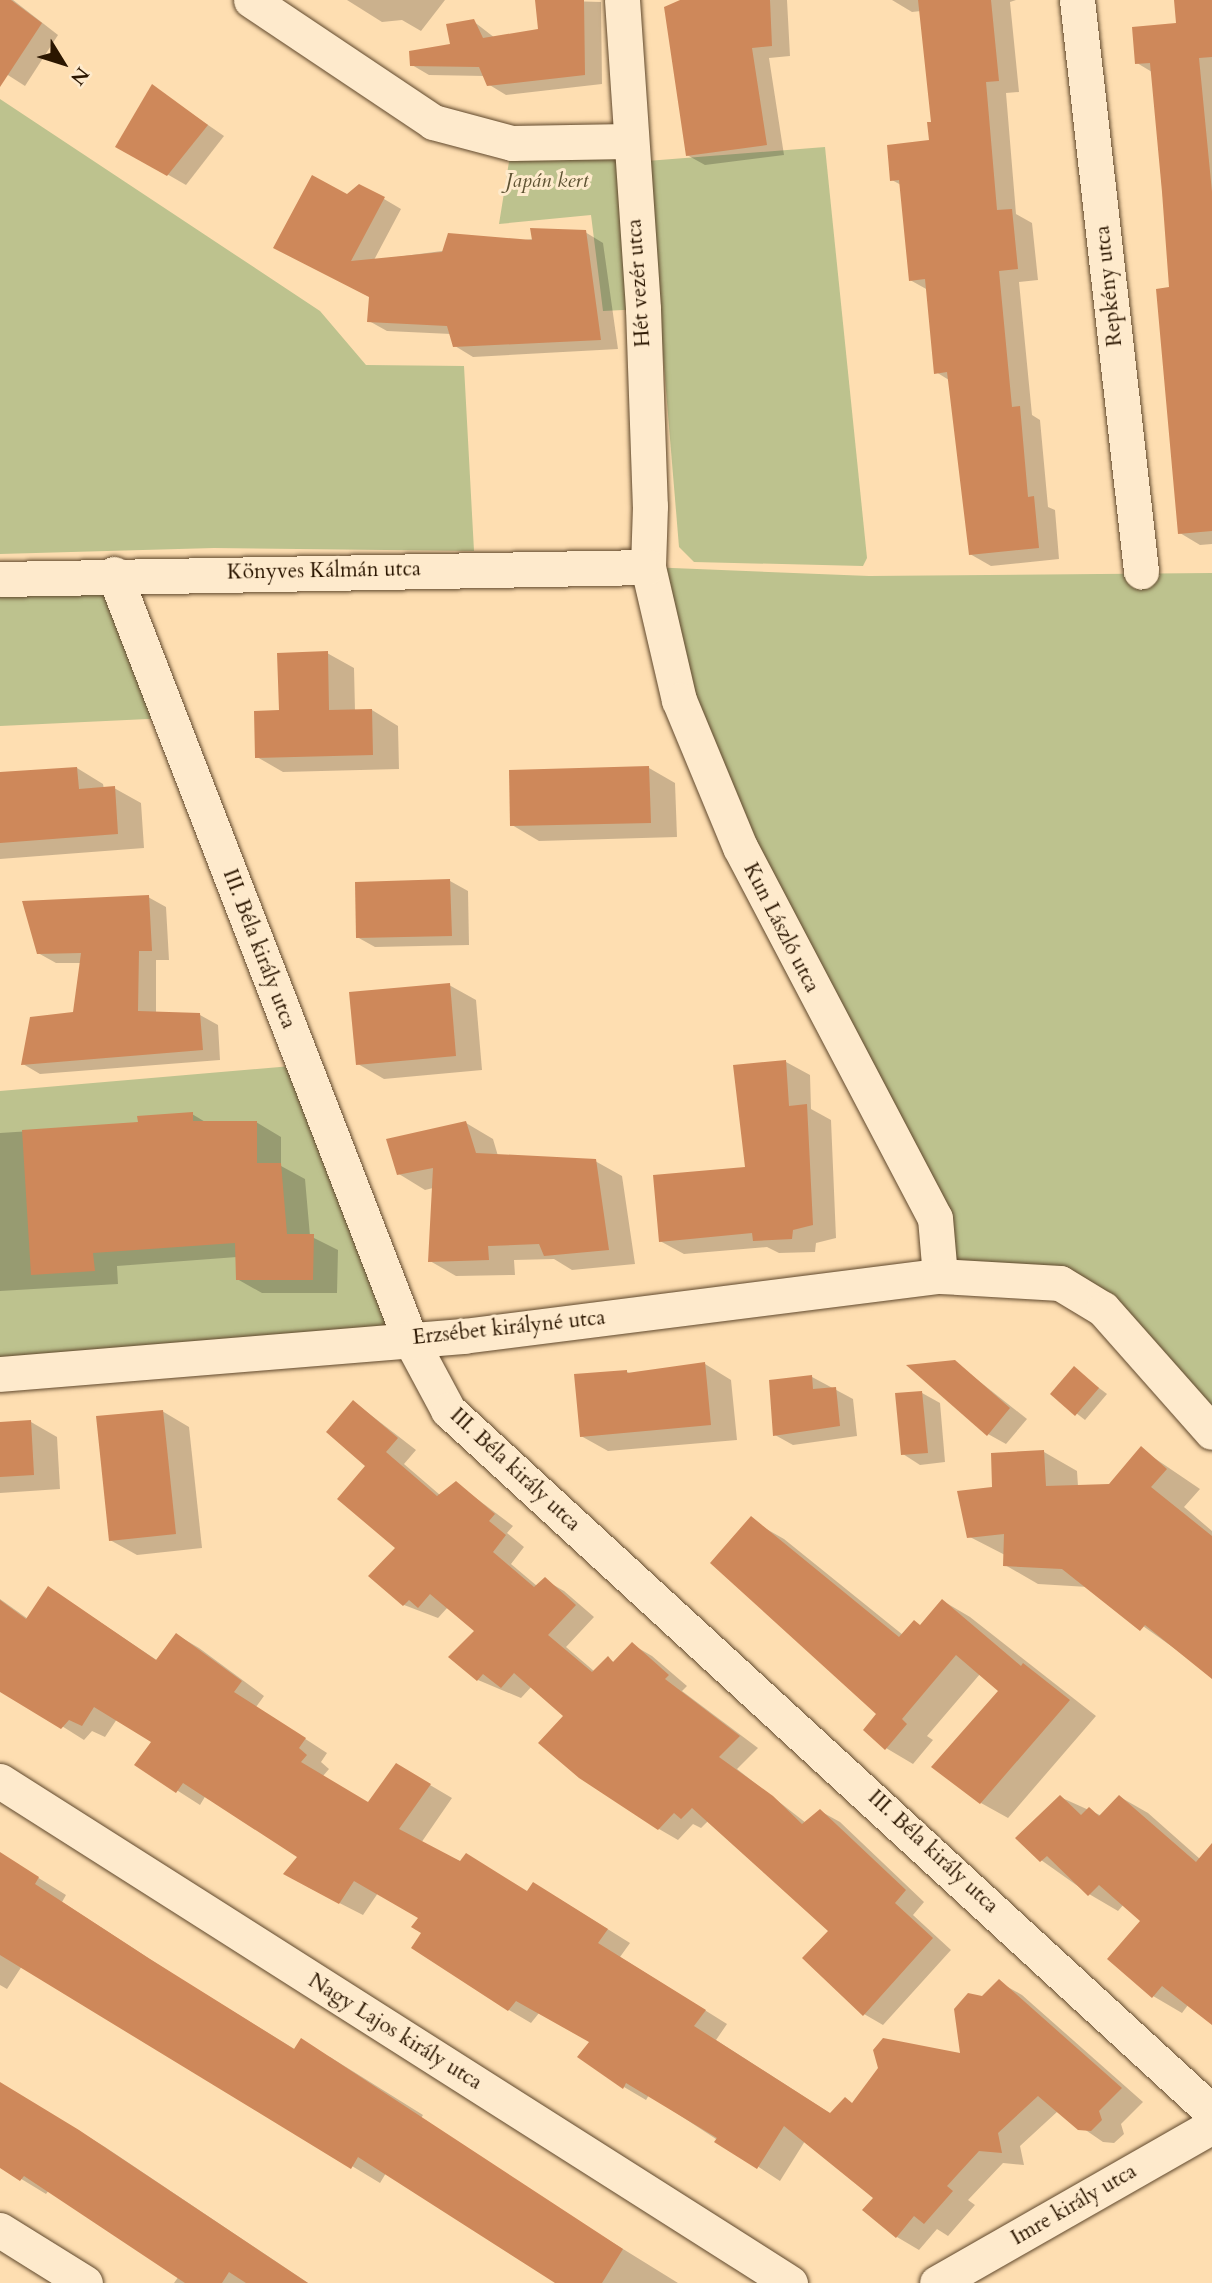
<!DOCTYPE html>
<meta charset="utf-8">
<style>
body{margin:0}
#map{position:relative;width:1212px;height:2283px;overflow:hidden;background:#fedeb1;font-family:Cardo,serif}
div>[style]{position:absolute}
.green>*{inset:0;background:#bdc28e}
.shadow>*{inset:0;background:#0003}
.building>*{inset:0;background:#ce885a}
.roads{filter:drop-shadow(0 0 2px #60482c) drop-shadow(0 0 2px #60482c)}
.minor>*{height:35px;margin:-17.5px;padding:0 17.5px;transform-origin:17.5px;border-radius:17.5px;background:#feeacc}
span{translate:-50% -50%;white-space:nowrap;text-align:center;line-height:1.15;-webkit-text-stroke:6px #feeacc;paint-order:stroke}
.park-label{font-size:21px;color:#5e5232;font-style:italic}
.street-label{font-size:21px;color:#2b1600}
.north{position:absolute;left:28px;top:28px;width:70px;height:70px;-webkit-text-stroke:5px #feeacc;paint-order:stroke;rotate:128deg;font-size:19px;font-weight:700;line-height:28px;text-align:center;color:#2b1600}
.north::after{content:'';display:block;margin:auto;width:24px;height:32px;background:#2b1600;clip-path:polygon(50% 0,100% 100%,50% 72%,0 100%)}
</style>
<div id="map">
<div class="green">
<i style="clip-path:polygon(0 99px,320px 311px,366px 365px,464px 366px,474px 551px,214px 548px,0 554px)"></i>
<i style="clip-path:polygon(629px 141px,643px 309px,603px 311px,591px 215px,499px 224px,512px 143px)"></i>
<i style="clip-path:polygon(825px 147px,867px 558px,863px 566px,694px 562px,679px 547px,647px 161px)"></i>
<i style="clip-path:polygon(648px 567px,869px 576px,1212px 573px,1212px 1432px,1103px 1310px,940px 1276px,934px 1218px,740px 847px)"></i>
<i style="clip-path:polygon(114px 574px,169px 718px,0 726px,0 579px)"></i>
<i style="clip-path:polygon(303px 1065px,409px 1340px,0 1374px,0 1091px)"></i>
</div>
<div class="shadow">
<i style="clip-path:polygon(0 0,13px 0,58px 35px,25px 86px,0 70px)"></i>
<i style="clip-path:polygon(347px 0,445px 0,421px 31px,402px 20px,382px 22px)"></i>
<i style="clip-path:polygon(537px 0,601px 2px,602px 84px,506px 95px,488px 84px,485px 76px,429px 75px,412px 65px,453px 45px,473px 21px,495px 38px,539px 30px)"></i>
<i style="clip-path:polygon(684px 0,787px 0,790px 56px,769px 58px,784px 155px,705px 165px,687px 155px)"></i>
<i style="clip-path:polygon(892px 0,1016px 0,1010px 2px,1019px 92px,1006px 93px,1016px 214px,1032px 223px,1038px 280px,1019px 282px,1032px 415px,1040px 420px,1048px 507px,1055px 510px,1059px 559px,991px 566px,970px 554px,949px 380px,936px 372px,928px 290px,910px 280px,901px 185px,892px 180px,930px 142px,933px 123px,921px 11px,912px 12px)"></i>
<i style="clip-path:polygon(1176px 0,1212px 0,1212px 544px,1200px 545px,1180px 533px,1171px 289px,1152px 72px,1137px 63px,1178px 24px)"></i>
<i style="clip-path:polygon(153px 87px,224px 136px,186px 185px,118px 146px)"></i>
<i style="clip-path:polygon(348px 196px,384px 199px,401px 209px,374px 260px,585px 232px,603px 243px,618px 349px,473px 357px,455px 346px,451px 334px,387px 331px,369px 321px,370px 297px,293px 257px)"></i>
<i style="clip-path:polygon(327px 653px,354px 668px,355px 711px,372px 710px,398px 726px,399px 769px,283px 772px,257px 757px,280px 712px)"></i>
<i style="clip-path:polygon(77px 768px,103px 784px,104px 789px,114px 788px,141px 803px,144px 848px,0 859px,0 774px)"></i>
<i style="clip-path:polygon(649px 768px,675px 783px,677px 837px,539px 841px,512px 825px)"></i>
<i style="clip-path:polygon(450px 881px,468px 891px,469px 945px,375px 947px,357px 937px)"></i>
<i style="clip-path:polygon(148px 897px,166px 907px,169px 960px,156px 960px,156px 1013px,200px 1015px,218px 1025px,220px 1060px,40px 1074px,23px 1064px,74px 1014px,81px 963px,56px 963px,38px 953px)"></i>
<i style="clip-path:polygon(449px 985px,476px 1000px,482px 1070px,384px 1079px,358px 1064px)"></i>
<i style="clip-path:polygon(786px 1062px,810px 1075px,811px 1109px,831px 1120px,836px 1238px,816px 1243px,815px 1252px,779px 1253px,767px 1247px,684px 1254px,660px 1241px,747px 1169px)"></i>
<i style="clip-path:polygon(192px 1114px,207px 1123px,256px 1122px,281px 1137px,281px 1166px,305px 1179px,310px 1236px,338px 1250px,337px 1293px,262px 1293px,237px 1279px,237px 1257px,117px 1266px,118px 1284px,0 1291px,0 1133px,140px 1124px)"></i>
<i style="clip-path:polygon(466px 1123px,493px 1139px,498px 1156px,595px 1161px,622px 1176px,635px 1264px,572px 1270px,554px 1259px,514px 1260px,515px 1275px,456px 1276px,430px 1261px,433px 1188px,425px 1190px,399px 1174px)"></i>
<i style="clip-path:polygon(955px 1362px,1027px 1419px,1006px 1444px,988px 1434px)"></i>
<i style="clip-path:polygon(705px 1364px,731px 1380px,737px 1440px,608px 1451px,581px 1436px,626px 1371px,632px 1375px)"></i>
<i style="clip-path:polygon(1074px 1369px,1107px 1394px,1085px 1420px,1052px 1394px)"></i>
<i style="clip-path:polygon(812px 1377px,853px 1399px,857px 1436px,793px 1445px,775px 1435px)"></i>
<i style="clip-path:polygon(922px 1393px,940px 1403px,945px 1462px,920px 1465px,903px 1454px)"></i>
<i style="clip-path:polygon(354px 1402px,416px 1450px,404px 1464px,440px 1495px,456px 1483px,513px 1526px,507px 1533px,524px 1547px,511px 1564px,537px 1586px,545px 1580px,564px 1591px,594px 1617px,566px 1647px,595px 1672px,608px 1659px,615px 1663px,633px 1645px,652px 1656px,687px 1686px,682px 1691px,758px 1748px,737px 1769px,806px 1823px,820px 1811px,840px 1822px,924px 1902px,913px 1915px,951px 1950px,883px 2025px,864px 2014px,830px 1931px,708px 1821px,701px 1828px,693px 1824px,678px 1840px,659px 1829px,566px 1716px,532px 1686px,521px 1698px,478px 1680px,477px 1631px,448px 1607px,438px 1618px,404px 1605px,397px 1548px,368px 1466px)"></i>
<i style="clip-path:polygon(162px 1411px,189px 1427px,202px 1548px,137px 1555px,110px 1540px)"></i>
<i style="clip-path:polygon(31px 1422px,57px 1437px,60px 1489px,0 1493px,0 1424px)"></i>
<i style="clip-path:polygon(1141px 1449px,1200px 1489px,1184px 1507px,1212px 1531px,1212px 1675px,1088px 1587px,1038px 1584px,1005px 1565px,1005px 1555px,968px 1536px,994px 1489px,1044px 1452px,1077px 1471px,1078px 1486px,1110px 1485px)"></i>
<i style="clip-path:polygon(756px 1523px,784px 1539px,903px 1635px,922px 1627px,943px 1601px,970px 1617px,1096px 1716px,1008px 1818px,981px 1803px,1001px 1691px,980px 1674px,927px 1736px,933px 1740px,913px 1764px,886px 1748px,879px 1714px)"></i>
<i style="clip-path:polygon(49px 1588px,158px 1661px,177px 1635px,199px 1648px,264px 1696px,256px 1707px,327px 1753px,321px 1762px,329px 1769px,323px 1776px,369px 1804px,396px 1765px,452px 1798px,421px 1843px,528px 1893px,556px 1897px,630px 1943px,620px 1957px,727px 2024px,716px 2040px,831px 2114px,846px 2099px,853px 2104px,962px 2055px,982px 1998px,999px 1982px,1022px 1995px,1143px 2102px,1121px 2124px,1124px 2134px,1114px 2143px,1103px 2142px,1058px 2111px,1020px 2146px,1024px 2165px,1003px 2163px,968px 2200px,975px 2205px,948px 2236px,937px 2229px,919px 2250px,897px 2237px,876px 2198px,805px 2141px,780px 2181px,649px 2095px,646px 2100px,624px 2087px,591px 2042px,539px 2013px,531px 2023px,509px 2010px,423px 1932px,420px 1918px,378px 1893px,363px 1915px,308px 1887px,300px 1856px,206px 1795px,200px 1805px,136px 1764px,153px 1742px,117px 1719px,105px 1737px,92px 1731px,84px 1740px,0 1687px,0 1599px,28px 1619px)"></i>
<i style="clip-path:polygon(1060px 1797px,1102px 1816px,1120px 1797px,1148px 1813px,1200px 1859px,1212px 1845px,1212px 2023px,1188px 2005px,1182px 2013px,1153px 1996px,1110px 1959px,1143px 1920px,1124px 1904px,1118px 1911px,1089px 1894px,1041px 1860px)"></i>
<i style="clip-path:polygon(0 1854px,66px 1895px,62px 1902px,179px 1978px,296px 2050px,330px 2057px,423px 2115px,420px 2120px,539px 2197px,678px 2283px,560px 2283px,386px 2173px,380px 2183px,22px 1966px,7px 1989px,0 1985px)"></i>
<i style="clip-path:polygon(0 2083px,105px 2147px,308px 2283px,174px 2283px,179px 2276px,49px 2190px,46px 2194px,0 2166px)"></i>
</div>
<div class="building">
<i style="clip-path:polygon(0 0,11px 0,42px 23px,0 87px)"></i>
<i style="clip-path:polygon(535px 0,584px 0,585px 75px,487px 86px,479px 67px,410px 66px,409px 51px,450px 44px,446px 24px,474px 19px,483px 38px,538px 29px)"></i>
<i style="clip-path:polygon(680px 0,770px 0,772px 46px,752px 48px,767px 145px,686px 156px,664px 7px)"></i>
<i style="clip-path:polygon(918px 0,991px 0,999px 81px,986px 82px,997px 210px,1012px 209px,1018px 269px,999px 271px,1012px 407px,1020px 406px,1028px 497px,1034px 496px,1039px 548px,969px 555px,947px 372px,934px 374px,925px 279px,909px 281px,899px 180px,890px 181px,887px 145px,929px 140px,927px 122px,931px 122px)"></i>
<i style="clip-path:polygon(1174px 0,1212px 0,1212px 57px,1199px 58px,1212px 192px,1212px 531px,1178px 534px,1156px 289px,1169px 287px,1162px 192px,1150px 63px,1135px 64px,1132px 27px,1176px 23px)"></i>
<i style="clip-path:polygon(152px 84px,208px 125px,167px 176px,115px 147px)"></i>
<i style="clip-path:polygon(312px 175px,347px 194px,359px 184px,385px 197px,351px 261px,442px 252px,448px 233px,532px 240px,530px 228px,586px 230px,601px 340px,453px 347px,447px 326px,367px 322px,369px 297px,273px 248px)"></i>
<i style="clip-path:polygon(328px 651px,329px 710px,372px 709px,373px 755px,255px 758px,254px 711px,279px 710px,277px 653px)"></i>
<i style="clip-path:polygon(649px 766px,651px 823px,510px 826px,509px 770px)"></i>
<i style="clip-path:polygon(77px 767px,79px 789px,115px 786px,118px 834px,0 843px,0 772px)"></i>
<i style="clip-path:polygon(450px 879px,452px 936px,356px 938px,355px 882px)"></i>
<i style="clip-path:polygon(149px 895px,152px 951px,139px 951px,138px 1011px,200px 1013px,203px 1050px,21px 1065px,30px 1017px,73px 1012px,81px 953px,37px 954px,22px 901px)"></i>
<i style="clip-path:polygon(450px 983px,456px 1056px,356px 1065px,349px 992px)"></i>
<i style="clip-path:polygon(786px 1060px,789px 1106px,807px 1104px,813px 1225px,793px 1230px,792px 1239px,753px 1241px,752px 1233px,659px 1242px,653px 1175px,745px 1167px,733px 1065px)"></i>
<i style="clip-path:polygon(193px 1112px,193px 1121px,257px 1121px,257px 1163px,281px 1163px,287px 1234px,314px 1234px,313px 1280px,236px 1280px,235px 1243px,93px 1253px,95px 1271px,31px 1275px,22px 1130px,138px 1122px,137px 1116px)"></i>
<i style="clip-path:polygon(466px 1121px,476px 1153px,596px 1159px,609px 1250px,544px 1256px,539px 1244px,488px 1246px,489px 1260px,428px 1262px,433px 1168px,397px 1175px,386px 1139px)"></i>
<i style="clip-path:polygon(955px 1360px,1010px 1408px,987px 1436px,906px 1365px)"></i>
<i style="clip-path:polygon(705px 1362px,711px 1425px,580px 1437px,574px 1374px,627px 1370px,627px 1373px)"></i>
<i style="clip-path:polygon(1074px 1366px,1099px 1388px,1075px 1416px,1050px 1394px)"></i>
<i style="clip-path:polygon(812px 1375px,813px 1389px,836px 1387px,840px 1426px,773px 1436px,769px 1380px)"></i>
<i style="clip-path:polygon(922px 1391px,928px 1453px,901px 1455px,895px 1393px)"></i>
<i style="clip-path:polygon(353px 1400px,398px 1438px,386px 1452px,437px 1496px,456px 1481px,495px 1514px,489px 1521px,506px 1535px,493px 1552px,534px 1587px,545px 1577px,576px 1605px,548px 1635px,592px 1672px,608px 1656px,613px 1662px,632px 1642px,669px 1675px,665px 1679px,740px 1736px,719px 1757px,773px 1796px,802px 1824px,820px 1809px,906px 1890px,895px 1903px,933px 1938px,863px 2016px,802px 1958px,828px 1931px,692px 1808px,681px 1819px,674px 1813px,658px 1830px,579px 1778px,538px 1743px,563px 1716px,514px 1673px,501px 1688px,483px 1674px,477px 1681px,448px 1657px,474px 1631px,430px 1594px,418px 1608px,409px 1600px,403px 1606px,368px 1576px,395px 1548px,337px 1499px,365px 1466px,326px 1432px)"></i>
<i style="clip-path:polygon(163px 1410px,176px 1534px,109px 1541px,96px 1416px)"></i>
<i style="clip-path:polygon(31px 1420px,34px 1475px,0 1477px,0 1422px)"></i>
<i style="clip-path:polygon(1141px 1446px,1167px 1469px,1151px 1487px,1212px 1536px,1212px 1679px,1145px 1625px,1140px 1631px,1062px 1569px,1003px 1566px,1004px 1534px,967px 1538px,957px 1491px,992px 1487px,991px 1453px,1044px 1450px,1046px 1486px,1109px 1484px)"></i>
<i style="clip-path:polygon(751px 1516px,899px 1637px,914px 1620px,920px 1625px,942px 1599px,1021px 1666px,1023px 1663px,1070px 1700px,980px 1804px,931px 1767px,998px 1691px,956px 1655px,902px 1719px,907px 1724px,885px 1750px,863px 1730px,876px 1714px,710px 1563px)"></i>
<i style="clip-path:polygon(48px 1586px,156px 1660px,176px 1633px,242px 1681px,234px 1692px,306px 1738px,299px 1748px,307px 1755px,301px 1762px,368px 1802px,396px 1763px,431px 1784px,399px 1829px,460px 1861px,466px 1853px,527px 1891px,533px 1882px,608px 1929px,598px 1943px,706px 2010px,694px 2026px,830px 2113px,845px 2097px,852px 2103px,878px 2068px,873px 2050px,883px 2038px,960px 2053px,954px 2009px,968px 1993px,982px 1996px,999px 1979px,1122px 2088px,1099px 2111px,1102px 2120px,1091px 2131px,1078px 2130px,1038px 2096px,998px 2133px,1002px 2153px,979px 2151px,947px 2186px,953px 2191px,924px 2224px,914px 2216px,896px 2238px,862px 2210px,873px 2198px,784px 2126px,757px 2169px,714px 2142px,717px 2138px,626px 2083px,623px 2089px,577px 2057px,589px 2042px,516px 2001px,508px 2011px,411px 1948px,421px 1933px,411px 1927px,418px 1918px,354px 1881px,339px 1904px,283px 1874px,297px 1857px,183px 1783px,176px 1793px,134px 1765px,151px 1742px,94px 1707px,82px 1726px,69px 1720px,61px 1729px,0 1692px,0 1600px,26px 1619px)"></i>
<i style="clip-path:polygon(1060px 1795px,1081px 1815px,1089px 1807px,1099px 1816px,1119px 1795px,1196px 1862px,1212px 1843px,1212px 2025px,1162px 1986px,1152px 1998px,1107px 1959px,1140px 1921px,1099px 1885px,1088px 1896px,1047px 1856px,1040px 1862px,1015px 1838px)"></i>
<i style="clip-path:polygon(0 1852px,39px 1877px,35px 1884px,150px 1959px,294px 2049px,301px 2038px,623px 2249px,602px 2283px,555px 2283px,358px 2157px,351px 2169px,0 1955px)"></i>
<i style="clip-path:polygon(0 2082px,79px 2130px,308px 2283px,246px 2283px,229px 2272px,222px 2283px,185px 2283px,24px 2176px,20px 2181px,0 2168px)"></i>
</div>
<div class="roads">
<div class="minor">
<i style="left:251px;top:0;width:219px;rotate:33.8deg"></i>
<i style="left:433px;top:122px;width:82px;rotate:14.9deg"></i>
<i style="left:512px;top:143px;width:117px;rotate:-1deg"></i>
<i style="left:622px;top:0;width:310px;rotate:86.1deg"></i>
<i style="left:643px;top:309px;width:197px;rotate:88deg"></i>
<i style="left:650px;top:506px;width:61px;rotate:91.9deg"></i>
<i style="left:648px;top:567px;width:137px;rotate:76.9deg"></i>
<i style="left:679px;top:700px;width:159px;rotate:67.5deg"></i>
<i style="left:740px;top:847px;width:419px;rotate:62.3deg"></i>
<i style="left:935px;top:1218px;width:58px;rotate:85.1deg"></i>
<i style="left:1077px;top:0;width:575px;rotate:83.6deg"></i>
<i style="left:114px;top:574px;width:820px;rotate:68.85deg"></i>
<i style="left:410px;top:1339px;width:81px;rotate:61.8deg"></i>
<i style="left:448px;top:1410px;width:1038px;rotate:42.58deg"></i>
<i style="left:0;top:579px;width:648px;rotate:-1.06deg"></i>
<i style="left:0;top:1374px;width:465px;rotate:-4.7deg"></i>
<i style="left:463px;top:1336px;width:481px;rotate:-7.2deg"></i>
<i style="left:940px;top:1276px;width:120px;rotate:3.3deg"></i>
<i style="left:1060px;top:1283px;width:50px;rotate:31.2deg"></i>
<i style="left:1103px;top:1309px;width:164px;rotate:48.5deg"></i>
<i style="left:0;top:1781px;width:936px;rotate:32.43deg"></i>
<i style="left:0;top:2230px;width:100px;rotate:31.9deg"></i>
<i style="left:937px;top:2283px;width:317px;rotate:-29.7deg"></i>
</div>
</div>
<div class="park-label">
<span style="left:547px;top:181px">Japán kert</span>
</div>
<div class="street-label">
<span style="left:639px;top:283px;rotate:-94deg">Hét vezér utca</span>
<span style="left:1109px;top:286px;rotate:-96deg">Repkény utca</span>
<span style="left:324px;top:571px;rotate:-1deg">Könyves Kálmán utca</span>
<span style="left:781px;top:928px;rotate:63deg">Kun László utca</span>
<span style="left:259px;top:949px;rotate:69deg">III. Béla király utca</span>
<span style="left:509px;top:1328px;rotate:-6deg">Erzsébet királyné utca</span>
<span style="left:515px;top:1470px;rotate:43deg">III. Béla király utca</span>
<span style="left:933px;top:1852px;rotate:43deg">III. Béla király utca</span>
<span style="left:395px;top:2032px;rotate:32deg">Nagy Lajos király utca</span>
<span style="left:1074px;top:2205px;rotate:-30deg">Imre király utca</span>
</div>
<div class="north">N</div>
</div>
